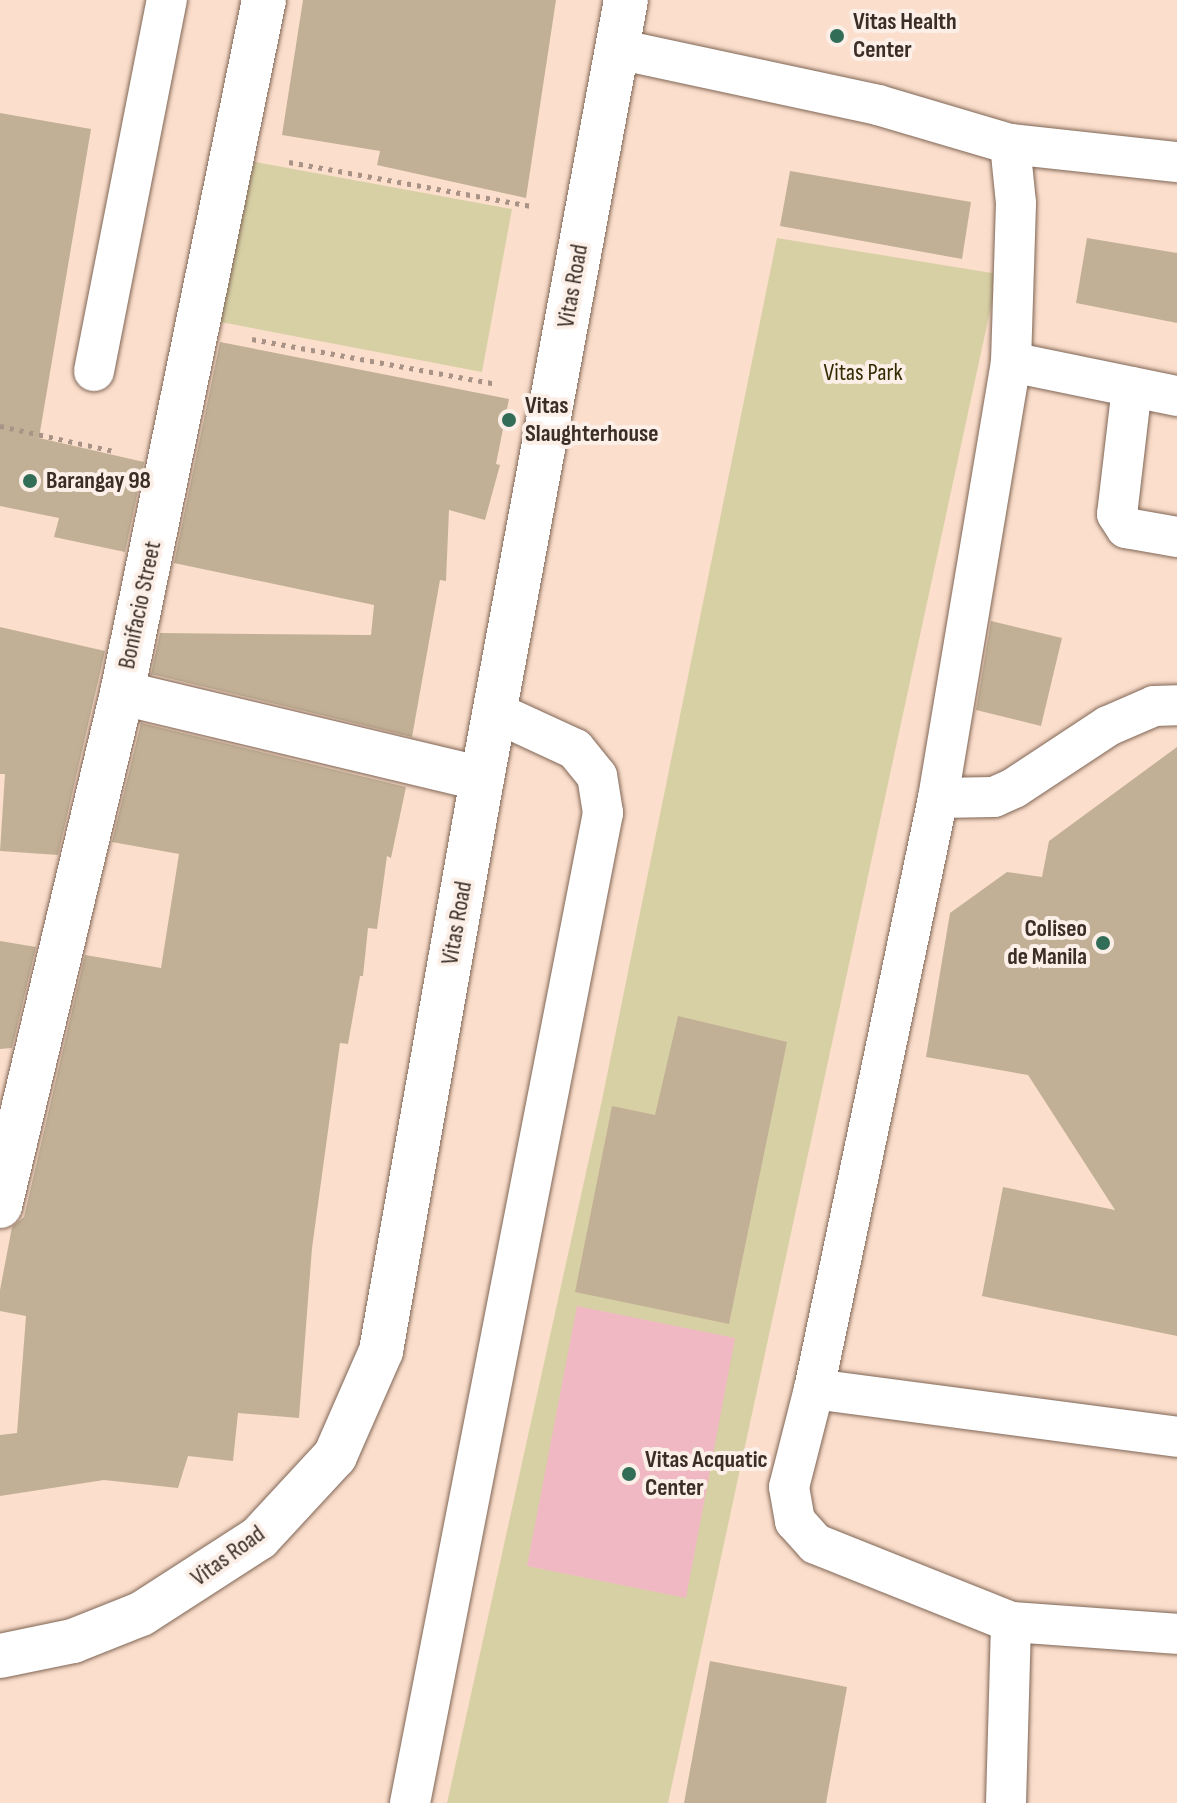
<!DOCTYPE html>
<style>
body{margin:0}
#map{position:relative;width:1177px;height:1803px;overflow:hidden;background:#fcdecc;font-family:"Sofia Sans Condensed",sans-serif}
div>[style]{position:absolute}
.green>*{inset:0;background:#d8d0a5}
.water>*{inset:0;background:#f0b8c2}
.building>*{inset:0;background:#c2b096}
.path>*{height:5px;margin-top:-2.5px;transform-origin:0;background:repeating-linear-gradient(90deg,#a99386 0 4px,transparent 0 10px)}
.roads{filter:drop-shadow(0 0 2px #7f6656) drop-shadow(0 0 2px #7f6656)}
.service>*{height:40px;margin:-20px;padding:0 20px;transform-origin:20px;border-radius:20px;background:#fff}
.pedestrian>*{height:44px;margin:-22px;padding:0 22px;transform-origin:22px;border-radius:22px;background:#fff}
.tertiary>*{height:44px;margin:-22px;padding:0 22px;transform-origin:22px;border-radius:22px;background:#fff}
.dots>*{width:22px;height:22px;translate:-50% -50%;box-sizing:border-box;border:4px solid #fbefe8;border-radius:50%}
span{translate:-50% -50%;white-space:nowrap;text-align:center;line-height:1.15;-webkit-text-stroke:8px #fbefe8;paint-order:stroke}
.poi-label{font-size:24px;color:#3a2e27;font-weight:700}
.left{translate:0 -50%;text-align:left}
.right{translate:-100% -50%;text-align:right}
.street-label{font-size:24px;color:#3a2e27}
.park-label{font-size:24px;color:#332c03}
</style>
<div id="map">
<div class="green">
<i style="clip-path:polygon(244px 160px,512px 209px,482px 372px,215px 321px)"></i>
<i style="clip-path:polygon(777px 238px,998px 274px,668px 1803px,447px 1803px,602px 1100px)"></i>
</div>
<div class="water">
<i style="clip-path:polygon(577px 1306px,735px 1338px,686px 1598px,527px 1566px)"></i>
</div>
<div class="building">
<i style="clip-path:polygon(303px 0,556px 0,526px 198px,377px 165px,380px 151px,282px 135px)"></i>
<i style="clip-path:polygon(0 113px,91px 129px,39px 438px,144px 462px,125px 552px,54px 537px,59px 518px,0 506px)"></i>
<i style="clip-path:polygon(790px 171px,971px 202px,962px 259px,780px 226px)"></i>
<i style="clip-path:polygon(1087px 238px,1177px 253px,1177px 323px,1076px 303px)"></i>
<i style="clip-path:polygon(220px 342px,509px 399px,496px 464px,500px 465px,485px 520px,449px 510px,446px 581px,440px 580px,412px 737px,151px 674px,160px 633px,371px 635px,374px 605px,174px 563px)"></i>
<i style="clip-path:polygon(991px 621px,1062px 638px,1041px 726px,976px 710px)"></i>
<i style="clip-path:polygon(0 627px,105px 651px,58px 855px,0 851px,5px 774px,0 774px)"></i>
<i style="clip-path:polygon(141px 723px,406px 787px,391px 858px,387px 856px,377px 929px,368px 928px,363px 976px,360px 976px,348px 1044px,340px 1043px,312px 1248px,299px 1418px,238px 1413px,233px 1461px,188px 1456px,178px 1488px,104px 1480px,0 1496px,0 1435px,17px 1433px,26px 1316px,0 1311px,0 1290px,12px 1227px,24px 1217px,85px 955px,161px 968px,179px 854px,112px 842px)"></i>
<i style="clip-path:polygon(1177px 747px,1177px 1336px,982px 1296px,1003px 1187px,1115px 1210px,1028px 1075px,926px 1057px,950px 913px,1007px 872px,1042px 877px,1049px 841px)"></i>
<i style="clip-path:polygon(0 941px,36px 947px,12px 1048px,0 1049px)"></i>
<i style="clip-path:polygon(678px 1016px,787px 1042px,729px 1324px,575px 1292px,612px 1106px,655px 1115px)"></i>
<i style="clip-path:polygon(710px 1661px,847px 1687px,826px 1803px,684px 1803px)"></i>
</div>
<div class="path">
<i style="left:289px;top:162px;width:246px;rotate:10.3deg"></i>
<i style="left:252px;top:339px;width:249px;rotate:10.4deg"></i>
<i style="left:0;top:426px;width:117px;rotate:12.4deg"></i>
</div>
<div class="roads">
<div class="service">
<i style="left:617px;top:49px;width:267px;rotate:12.1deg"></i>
<i style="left:878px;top:105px;width:138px;rotate:16.5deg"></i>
<i style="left:1010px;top:144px;width:168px;rotate:6.2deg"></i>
<i style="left:1010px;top:144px;width:59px;rotate:84.2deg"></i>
<i style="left:1016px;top:203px;width:159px;rotate:91.8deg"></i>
<i style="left:1011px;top:362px;width:442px;rotate:99.5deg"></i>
<i style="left:938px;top:798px;width:604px;rotate:101.85deg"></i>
<i style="left:814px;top:1389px;width:101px;rotate:104.3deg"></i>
<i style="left:789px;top:1487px;width:35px;rotate:80deg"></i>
<i style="left:795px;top:1521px;width:31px;rotate:48deg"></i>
<i style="left:816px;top:1544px;width:210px;rotate:21.8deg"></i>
<i style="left:1011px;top:1622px;width:166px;rotate:4.1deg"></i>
<i style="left:1011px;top:362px;width:169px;rotate:11.6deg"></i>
<i style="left:94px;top:371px;width:378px;rotate:-78.9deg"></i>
<i style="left:1132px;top:387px;width:128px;rotate:96.7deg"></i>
<i style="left:1117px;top:514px;width:17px;rotate:57deg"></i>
<i style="left:1126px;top:528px;width:52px;rotate:10deg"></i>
<i style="left:938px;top:798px;width:56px;rotate:-1deg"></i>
<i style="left:994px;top:797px;width:22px;rotate:-24deg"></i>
<i style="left:1014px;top:788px;width:113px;rotate:-33.4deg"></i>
<i style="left:1108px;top:726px;width:50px;rotate:-23.5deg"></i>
<i style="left:1154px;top:706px;width:23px;rotate:-2deg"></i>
<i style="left:814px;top:1389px;width:366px;rotate:7.5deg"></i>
<i style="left:410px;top:1803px;width:1009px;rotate:-78.97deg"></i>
<i style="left:603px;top:813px;width:37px;rotate:-99deg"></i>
<i style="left:597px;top:776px;width:35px;rotate:-129deg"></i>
<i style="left:575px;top:749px;width:88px;rotate:-155.2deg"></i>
<i style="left:1006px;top:1803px;width:181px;rotate:-88.4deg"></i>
</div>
<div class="pedestrian">
<i style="left:122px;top:693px;width:370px;rotate:13.4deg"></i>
<i style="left:0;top:1206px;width:527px;rotate:-76.62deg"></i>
<i style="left:122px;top:693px;width:707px;rotate:-78.42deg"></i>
</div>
<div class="tertiary">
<i style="left:0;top:1656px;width:75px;rotate:-11.6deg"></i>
<i style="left:73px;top:1641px;width:73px;rotate:-21.7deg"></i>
<i style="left:141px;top:1614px;width:140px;rotate:-32.8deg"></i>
<i style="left:259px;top:1538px;width:112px;rotate:-47.2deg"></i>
<i style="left:335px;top:1456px;width:115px;rotate:-66.3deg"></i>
<i style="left:381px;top:1351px;width:581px;rotate:-79.99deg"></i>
<i style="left:482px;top:779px;width:792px;rotate:-79.53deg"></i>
</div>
</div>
<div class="dots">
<i style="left:837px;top:36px;background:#326d58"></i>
<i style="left:509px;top:420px;background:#326d58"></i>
<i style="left:30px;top:481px;background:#326d58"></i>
<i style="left:1103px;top:943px;background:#326d58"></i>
<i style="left:629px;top:1474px;background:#326d58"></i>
</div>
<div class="poi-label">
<span class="left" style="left:853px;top:36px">Vitas Health<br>Center</span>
<span class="left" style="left:525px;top:420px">Vitas<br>Slaughterhouse</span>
<span class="left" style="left:46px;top:481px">Barangay 98</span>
<span class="right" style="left:1087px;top:943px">Coliseo<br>de Manila</span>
<span class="left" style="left:645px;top:1474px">Vitas Acquatic<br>Center</span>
</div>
<div class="street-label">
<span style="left:573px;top:286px;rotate:-80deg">Vitas Road</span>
<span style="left:140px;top:605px;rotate:-78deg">Bonifacio Street</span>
<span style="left:457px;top:923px;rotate:-80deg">Vitas Road</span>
<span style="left:228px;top:1556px;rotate:-36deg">Vitas Road</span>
</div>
<div class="park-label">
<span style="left:863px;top:373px">Vitas Park</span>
</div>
</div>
